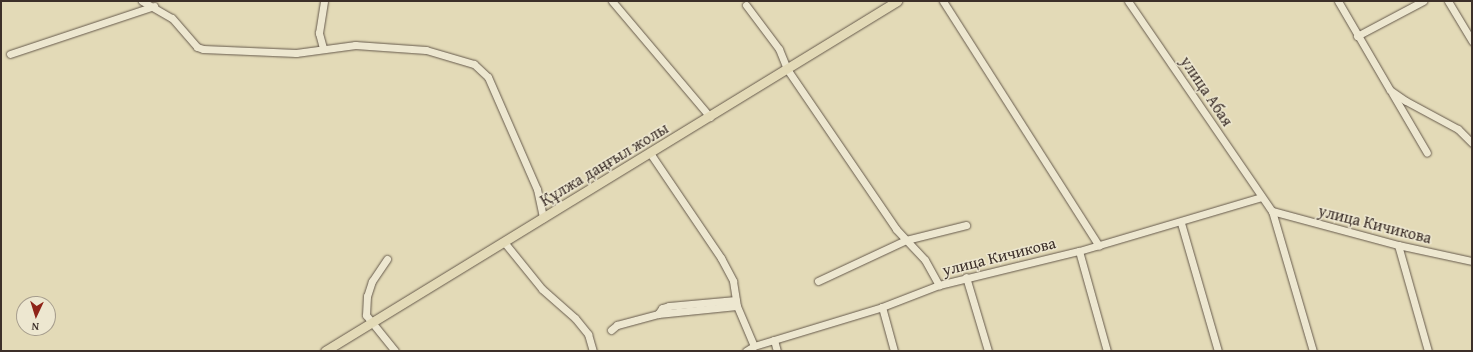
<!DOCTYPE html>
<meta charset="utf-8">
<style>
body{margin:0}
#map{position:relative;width:1473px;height:352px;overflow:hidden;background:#e3dab7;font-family:"Gentium Book Plus",serif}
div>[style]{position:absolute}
.roads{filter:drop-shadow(0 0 1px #665a4c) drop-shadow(0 0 1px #665a4c)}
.minor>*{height:7px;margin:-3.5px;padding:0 3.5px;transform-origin:3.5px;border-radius:3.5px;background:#ede7d0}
.major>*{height:9px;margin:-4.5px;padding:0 4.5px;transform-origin:4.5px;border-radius:4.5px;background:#e3dab7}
span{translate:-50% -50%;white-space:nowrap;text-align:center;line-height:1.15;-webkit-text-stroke:3px #ede7d0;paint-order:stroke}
.street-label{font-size:16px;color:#3c2f29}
.frame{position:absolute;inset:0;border:2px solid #3c2f29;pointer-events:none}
.north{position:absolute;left:16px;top:296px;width:40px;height:40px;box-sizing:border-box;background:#ede7d0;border:1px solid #a69d8d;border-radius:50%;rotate:184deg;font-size:11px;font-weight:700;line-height:16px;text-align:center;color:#3c2f29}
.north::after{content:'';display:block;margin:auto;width:14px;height:18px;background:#8f2418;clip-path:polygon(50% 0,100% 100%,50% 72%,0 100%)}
</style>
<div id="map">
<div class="roads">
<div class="minor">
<i style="left:142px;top:1px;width:34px;rotate:30deg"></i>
<i style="left:172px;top:18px;width:38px;rotate:49deg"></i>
<i style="left:197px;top:47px;width:6px;rotate:18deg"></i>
<i style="left:203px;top:49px;width:93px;rotate:2.5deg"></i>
<i style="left:296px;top:53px;width:60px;rotate:-7.7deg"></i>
<i style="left:355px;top:45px;width:71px;rotate:4deg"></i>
<i style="left:426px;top:50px;width:50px;rotate:16.3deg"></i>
<i style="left:474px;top:64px;width:19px;rotate:43deg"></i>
<i style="left:488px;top:77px;width:122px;rotate:66.4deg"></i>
<i style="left:537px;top:189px;width:30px;rotate:78deg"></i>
<i style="left:612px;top:1px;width:152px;rotate:49.8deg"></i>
<i style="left:943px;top:1px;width:290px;rotate:57.5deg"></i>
<i style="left:1128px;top:1px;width:255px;rotate:55.6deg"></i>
<i style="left:1272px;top:211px;width:146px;rotate:73.7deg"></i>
<i style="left:1338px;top:1px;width:103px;rotate:59.7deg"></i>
<i style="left:1390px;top:90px;width:19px;rotate:35deg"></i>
<i style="left:1406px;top:101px;width:59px;rotate:28.3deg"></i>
<i style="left:1458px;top:129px;width:20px;rotate:45deg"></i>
<i style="left:1448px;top:1px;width:47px;rotate:59deg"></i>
<i style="left:746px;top:5px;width:55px;rotate:53.1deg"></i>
<i style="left:779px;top:49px;width:22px;rotate:68deg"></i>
<i style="left:787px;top:69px;width:194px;rotate:55.7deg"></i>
<i style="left:896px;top:229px;width:42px;rotate:46.9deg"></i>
<i style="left:925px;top:260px;width:29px;rotate:61deg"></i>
<i style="left:1357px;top:36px;width:75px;rotate:-27.9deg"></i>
<i style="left:323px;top:48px;width:16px;rotate:-105deg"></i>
<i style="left:319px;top:33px;width:32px;rotate:-81deg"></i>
<i style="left:10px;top:54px;width:152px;rotate:-18.4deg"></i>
<i style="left:1392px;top:93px;width:69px;rotate:59.7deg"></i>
<i style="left:650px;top:153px;width:127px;rotate:55.9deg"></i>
<i style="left:721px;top:258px;width:26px;rotate:62deg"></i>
<i style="left:733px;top:281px;width:25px;rotate:81deg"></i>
<i style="left:737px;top:306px;width:43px;rotate:67deg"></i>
<i style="left:1272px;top:211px;width:131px;rotate:15.1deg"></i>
<i style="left:1398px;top:245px;width:76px;rotate:12.2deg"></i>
<i style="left:1181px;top:223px;width:133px;rotate:73.9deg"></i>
<i style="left:504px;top:242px;width:60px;rotate:51deg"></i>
<i style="left:542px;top:289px;width:44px;rotate:41.3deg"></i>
<i style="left:575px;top:318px;width:21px;rotate:51deg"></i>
<i style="left:588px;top:334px;width:18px;rotate:74deg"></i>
<i style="left:1398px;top:245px;width:110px;rotate:74.2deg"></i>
<i style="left:1079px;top:251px;width:104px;rotate:74.4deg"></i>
<i style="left:387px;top:259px;width:27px;rotate:124deg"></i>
<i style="left:372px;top:281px;width:16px;rotate:108deg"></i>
<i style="left:367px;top:296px;width:19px;rotate:93deg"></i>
<i style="left:366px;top:315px;width:46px;rotate:51.1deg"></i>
<i style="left:966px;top:277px;width:77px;rotate:73.4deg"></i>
<i style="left:818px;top:281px;width:97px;rotate:-25deg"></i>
<i style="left:906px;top:240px;width:62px;rotate:-14deg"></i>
<i style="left:882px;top:307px;width:46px;rotate:74.7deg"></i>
<i style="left:658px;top:314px;width:7px;rotate:-56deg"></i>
<i style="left:662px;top:308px;width:7px;rotate:-16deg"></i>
<i style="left:669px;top:306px;width:67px;rotate:-5.1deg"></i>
<i style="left:611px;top:330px;width:8px;rotate:-40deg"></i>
<i style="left:617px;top:325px;width:42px;rotate:-15deg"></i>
<i style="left:658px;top:314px;width:79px;rotate:-5.8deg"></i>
<i style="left:774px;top:340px;width:11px;rotate:75deg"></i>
<i style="left:746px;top:351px;width:9px;rotate:-32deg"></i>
<i style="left:754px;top:346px;width:134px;rotate:-16.9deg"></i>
<i style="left:882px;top:307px;width:61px;rotate:-21.1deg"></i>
<i style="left:939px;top:285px;width:144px;rotate:-13.7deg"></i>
<i style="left:1079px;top:251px;width:190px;rotate:-16.5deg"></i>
</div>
<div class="major">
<i style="left:325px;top:351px;width:671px;rotate:-31.46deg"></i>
</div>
</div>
<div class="street-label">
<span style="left:1207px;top:91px;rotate:56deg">улица Абая</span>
<span style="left:604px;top:164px;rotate:-31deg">Құлжа даңғыл жолы</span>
<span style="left:1375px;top:224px;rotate:14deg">улица Кичикова</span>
<span style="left:999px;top:256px;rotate:-14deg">улица Кичикова</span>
</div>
<div class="frame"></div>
<div class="north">N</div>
</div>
